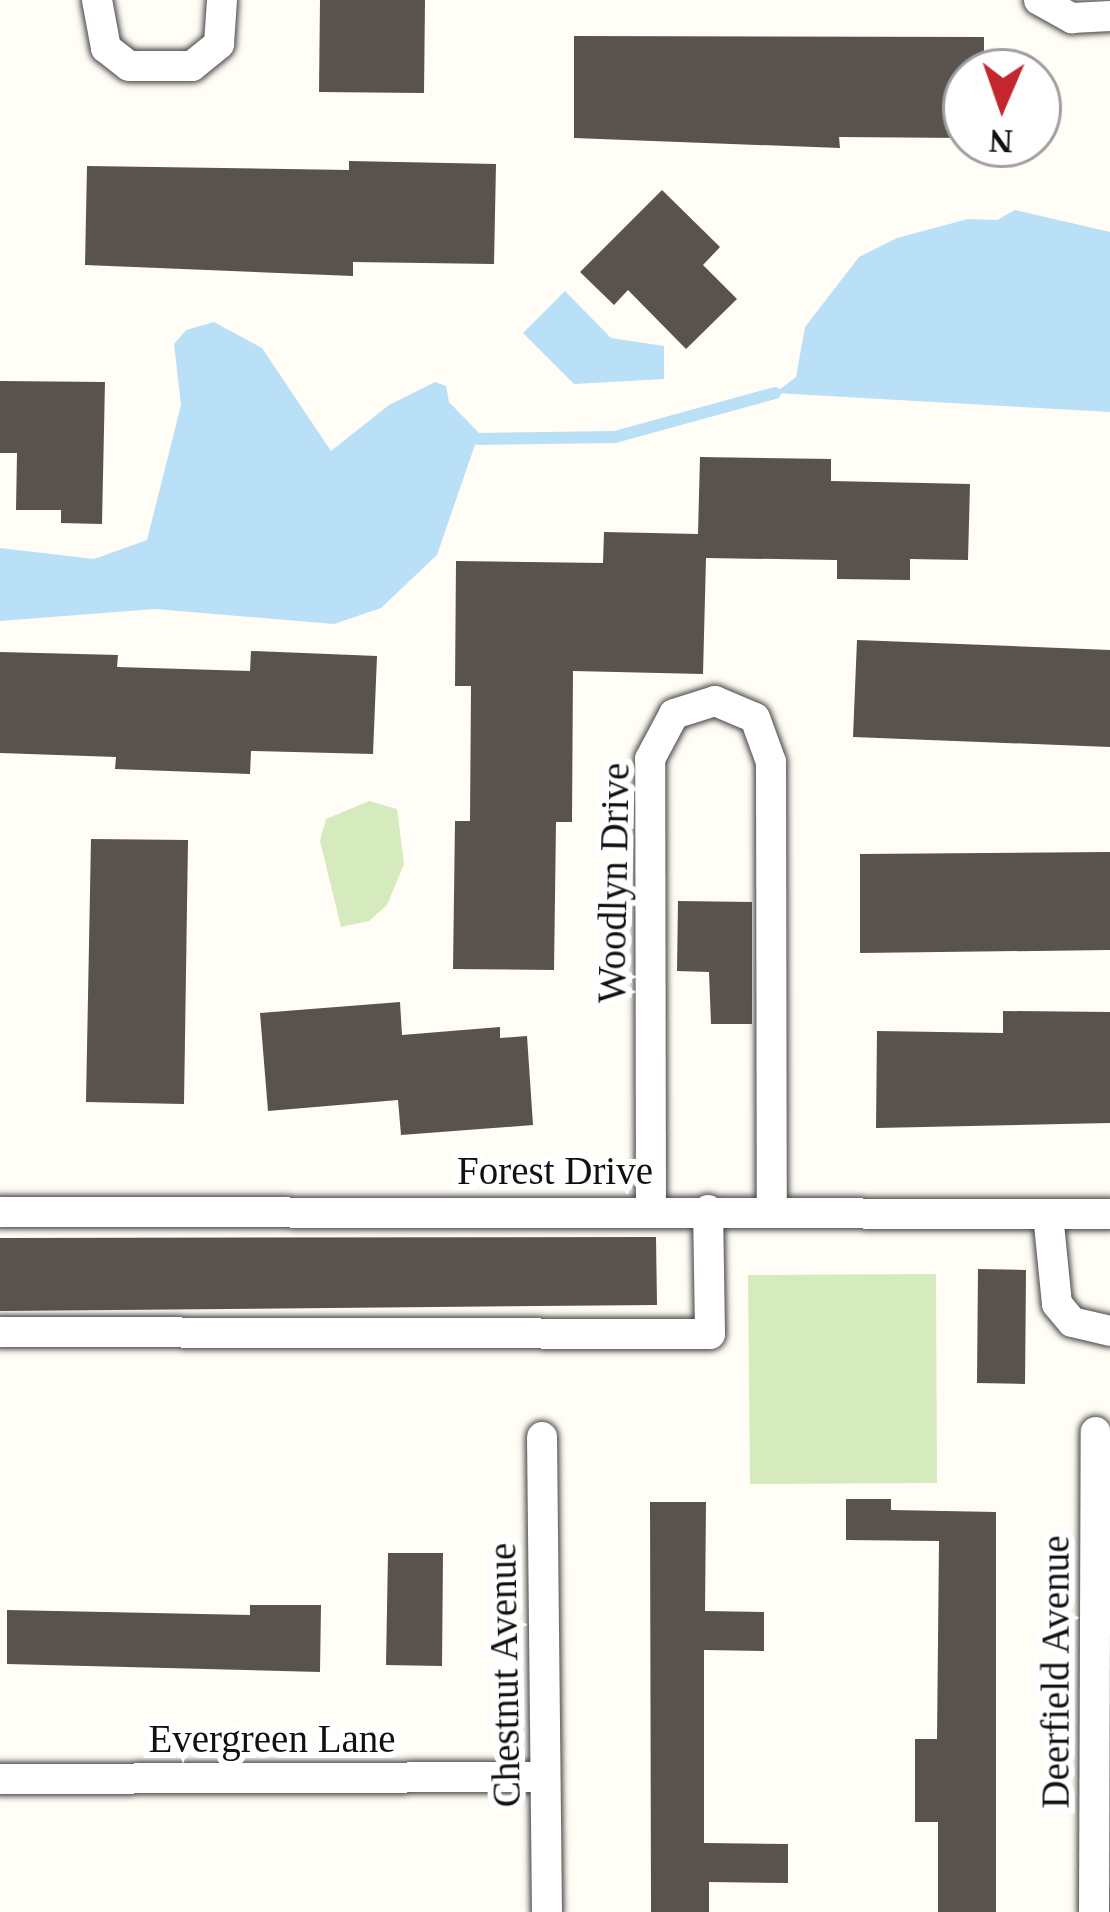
<!DOCTYPE html>
<style>
body{margin:0}
#map{position:relative;width:1110px;height:1912px;overflow:hidden;background:#fffdf5;font-family:Georgia,serif}
div>[style]{position:absolute}
.green>*{inset:0;background:#d5ebbd}
.water>*{inset:0;background:#b9e0f7}
.stream>*{height:12px;margin:-6px;padding:0 6px;transform-origin:6px;border-radius:6px;background:#b9e0f7}
.building>*{inset:0;background:#5a524d}
.roads{filter:drop-shadow(0 0 3px #444) drop-shadow(0 0 3px #444)}
.street>*{height:30px;margin:-15px;padding:0 15px;transform-origin:15px;border-radius:15px;background:#fff}
span{translate:-50% -50%;white-space:nowrap;text-align:center;line-height:1.15;-webkit-text-stroke:12px #fff;paint-order:stroke}
.street-label{font-size:39px;color:#111}
.north{position:absolute;left:942px;top:48px;width:120px;height:120px;box-sizing:border-box;background:#fff;border:3px solid #a0a0a0;border-radius:50%;rotate:182deg;font-size:33px;font-weight:700;line-height:48px;text-align:center;color:#111}
.north::after{content:'';display:block;margin:auto;width:42px;height:54px;background:#c4262e;clip-path:polygon(50% 0,100% 100%,50% 72%,0 100%)}
</style>
<div id="map">
<div class="green">
<i style="clip-path:polygon(369px 801px,397px 809px,404px 864px,387px 905px,369px 921px,341px 927px,320px 841px,326px 819px)"></i>
<i style="clip-path:polygon(936px 1274px,937px 1483px,750px 1484px,748px 1275px)"></i>
</div>
<div class="water">
<i style="clip-path:polygon(1015px 210px,1110px 232px,1110px 412px,775px 393px,796px 377px,805px 327px,859px 257px,897px 238px,968px 219px,997px 220px)"></i>
<i style="clip-path:polygon(565px 291px,611px 338px,664px 346px,664px 379px,574px 384px,523px 333px)"></i>
<i style="clip-path:polygon(214px 322px,262px 348px,331px 451px,389px 405px,435px 382px,446px 386px,449px 402px,479px 433px,437px 555px,381px 608px,334px 624px,155px 609px,0 621px,0 548px,94px 559px,147px 540px,181px 405px,174px 344px,186px 330px)"></i>
</div>
<div class="stream">
<i style="left:478px;top:439px;width:137px;rotate:-0.8deg"></i>
<i style="left:615px;top:437px;width:166px;rotate:-15.4deg"></i>
</div>
<div class="building">
<i style="clip-path:polygon(320px 0,425px 0,424px 93px,319px 92px)"></i>
<i style="clip-path:polygon(574px 36px,984px 37px,984px 72px,966px 72px,966px 138px,839px 137px,840px 148px,574px 138px)"></i>
<i style="clip-path:polygon(349px 161px,496px 164px,494px 264px,353px 262px,353px 276px,85px 265px,87px 166px,349px 170px)"></i>
<i style="clip-path:polygon(662px 190px,720px 247px,703px 265px,737px 299px,686px 349px,628px 290px,614px 305px,580px 272px)"></i>
<i style="clip-path:polygon(0 381px,105px 382px,102px 524px,61px 523px,61px 510px,16px 510px,17px 453px,0 453px)"></i>
<i style="clip-path:polygon(700px 457px,831px 459px,831px 481px,970px 484px,968px 560px,910px 559px,910px 580px,837px 579px,837px 560px,706px 558px,703px 674px,573px 671px,572px 822px,556px 822px,554px 970px,453px 969px,455px 821px,470px 821px,471px 686px,455px 686px,456px 561px,603px 563px,604px 532px,698px 534px)"></i>
<i style="clip-path:polygon(857px 640px,1110px 650px,1110px 747px,853px 737px)"></i>
<i style="clip-path:polygon(251px 651px,377px 656px,373px 754px,251px 751px,250px 774px,115px 769px,116px 757px,0 753px,0 652px,118px 655px,117px 667px,250px 671px)"></i>
<i style="clip-path:polygon(91px 839px,188px 840px,184px 1104px,86px 1102px)"></i>
<i style="clip-path:polygon(1110px 852px,1110px 950px,860px 953px,860px 854px)"></i>
<i style="clip-path:polygon(678px 901px,752px 902px,752px 1024px,711px 1024px,709px 972px,677px 971px)"></i>
<i style="clip-path:polygon(400px 1002px,402px 1035px,500px 1027px,500px 1038px,527px 1036px,533px 1125px,401px 1135px,398px 1100px,268px 1111px,260px 1013px)"></i>
<i style="clip-path:polygon(1003px 1011px,1110px 1012px,1110px 1123px,876px 1128px,877px 1031px,1003px 1033px)"></i>
<i style="clip-path:polygon(656px 1237px,657px 1305px,0 1311px,0 1238px)"></i>
<i style="clip-path:polygon(978px 1269px,1026px 1270px,1025px 1384px,977px 1383px)"></i>
<i style="clip-path:polygon(846px 1499px,891px 1499px,891px 1510px,996px 1512px,996px 1912px,938px 1912px,938px 1822px,915px 1822px,915px 1739px,937px 1739px,939px 1541px,846px 1540px)"></i>
<i style="clip-path:polygon(650px 1502px,706px 1502px,705px 1611px,764px 1612px,764px 1651px,704px 1650px,704px 1843px,788px 1844px,788px 1883px,709px 1882px,709px 1912px,651px 1912px)"></i>
<i style="clip-path:polygon(388px 1553px,443px 1553px,442px 1666px,386px 1665px)"></i>
<i style="clip-path:polygon(250px 1605px,321px 1605px,320px 1672px,7px 1664px,7px 1610px,250px 1615px)"></i>
</div>
<div class="roads">
<div class="street">
<i style="left:97px;top:0;width:49px;rotate:79.4deg"></i>
<i style="left:106px;top:48px;width:29px;rotate:38deg"></i>
<i style="left:129px;top:66px;width:63px"></i>
<i style="left:192px;top:66px;width:35px;rotate:-39deg"></i>
<i style="left:219px;top:44px;width:44px;rotate:-86.1deg"></i>
<i style="left:1039px;top:0;width:38px;rotate:29deg"></i>
<i style="left:1072px;top:18px;width:38px;rotate:-3deg"></i>
<i style="left:651px;top:1210px;width:451px;rotate:-90.1deg"></i>
<i style="left:650px;top:759px;width:51px;rotate:-61.9deg"></i>
<i style="left:674px;top:714px;width:43px;rotate:-17.6deg"></i>
<i style="left:715px;top:701px;width:43px;rotate:23deg"></i>
<i style="left:755px;top:718px;width:47px;rotate:70deg"></i>
<i style="left:771px;top:762px;width:449px;rotate:89.9deg"></i>
<i style="left:0;top:1212px;width:1110px;rotate:0.1deg"></i>
<i style="left:1048px;top:1214px;width:90px;rotate:84.3deg"></i>
<i style="left:1057px;top:1304px;width:23px;rotate:50deg"></i>
<i style="left:1072px;top:1322px;width:39px;rotate:13deg"></i>
<i style="left:0;top:1332px;width:710px;rotate:0.16deg"></i>
<i style="left:710px;top:1334px;width:124px;rotate:-90.9deg"></i>
<i style="left:542px;top:1437px;width:475px;rotate:89.4deg"></i>
<i style="left:0;top:1779px;width:545px;rotate:-0.21deg"></i>
<i style="left:1094px;top:1912px;width:480px;rotate:-89.8deg"></i>
</div>
</div>
<div class="street-label">
<span style="left:614px;top:883px;rotate:-89deg">Woodlyn Drive</span>
<span style="left:555px;top:1171px">Forest Drive</span>
<span style="left:1056px;top:1672px;rotate:-90deg">Deerfield Avenue</span>
<span style="left:505px;top:1675px;rotate:-91deg">Chestnut Avenue</span>
<span style="left:272px;top:1739px">Evergreen Lane</span>
</div>
<div class="north">N</div>
</div>
